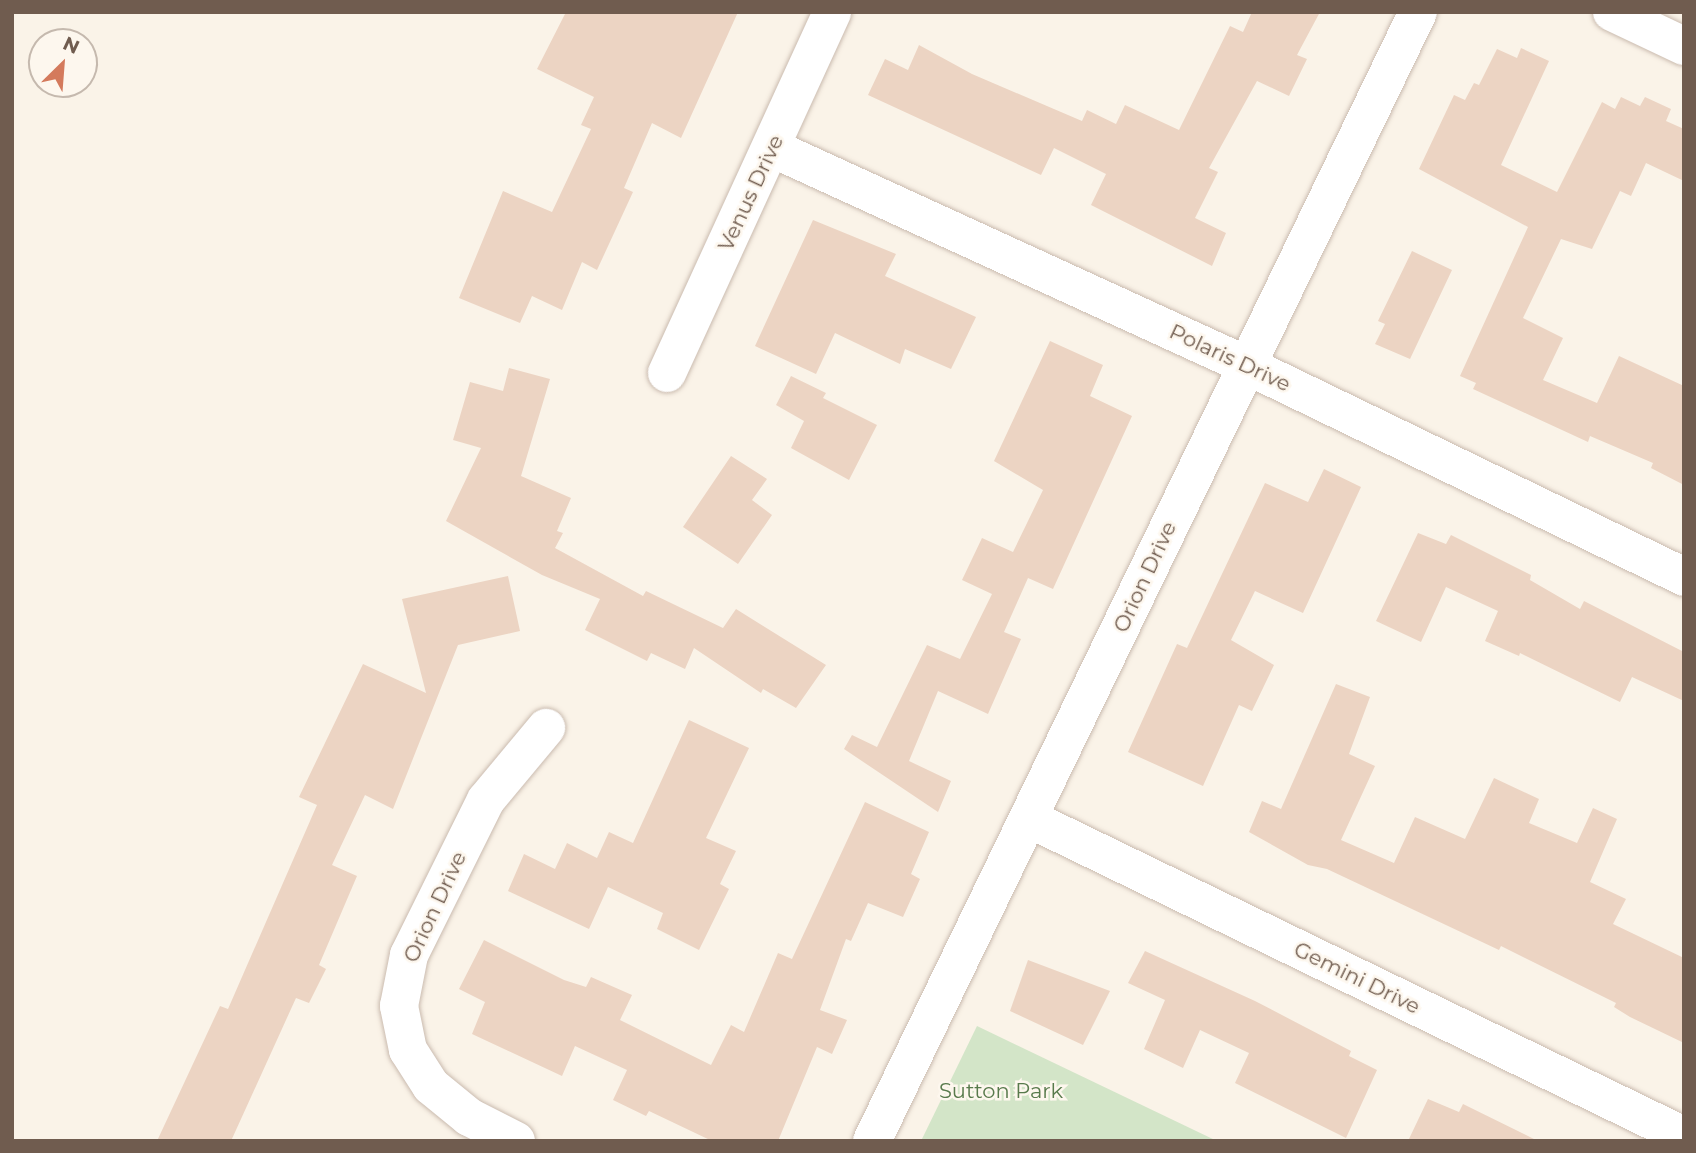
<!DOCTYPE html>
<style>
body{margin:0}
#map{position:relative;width:1696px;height:1153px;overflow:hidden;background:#faf3e8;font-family:Montserrat,sans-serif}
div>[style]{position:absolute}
.green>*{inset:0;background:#d3e5c8}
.building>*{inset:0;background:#ecd4c3}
.roads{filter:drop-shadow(0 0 2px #cabbaf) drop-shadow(0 0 2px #cabbaf)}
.minor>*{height:38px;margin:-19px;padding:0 19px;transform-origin:19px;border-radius:19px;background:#fff}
span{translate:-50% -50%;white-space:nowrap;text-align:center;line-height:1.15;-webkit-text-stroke:5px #fdf7ee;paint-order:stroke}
.street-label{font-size:21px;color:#705c4f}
.park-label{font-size:21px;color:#587a4c}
.frame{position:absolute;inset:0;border:14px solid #705c4f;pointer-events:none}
.north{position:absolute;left:28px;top:28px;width:70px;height:70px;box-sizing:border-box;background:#fdf7ee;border:2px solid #c5b9ae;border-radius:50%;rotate:25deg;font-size:19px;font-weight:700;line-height:28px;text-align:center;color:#705c4f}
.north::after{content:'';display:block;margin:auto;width:24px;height:32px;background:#d47a5c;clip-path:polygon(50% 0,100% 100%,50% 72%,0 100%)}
</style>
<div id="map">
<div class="green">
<i style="clip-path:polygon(977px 1026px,1217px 1141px,921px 1141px)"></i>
</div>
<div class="building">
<i style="clip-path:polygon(566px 12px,738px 12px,681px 138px,652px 123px,624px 188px,633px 192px,597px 270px,582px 262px,562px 310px,532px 296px,520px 323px,459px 298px,503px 191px,552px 212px,591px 129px,581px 125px,594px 97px,537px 69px)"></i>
<i style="clip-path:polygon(1252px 12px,1320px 12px,1297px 55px,1307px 59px,1289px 96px,1257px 81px,1209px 168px,1218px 172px,1195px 218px,1226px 233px,1212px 266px,1091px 205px,1106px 174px,1054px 148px,1041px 175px,868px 95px,885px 59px,908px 70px,919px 45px,972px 74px,1082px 121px,1087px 110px,1116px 124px,1125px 105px,1179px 130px,1230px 26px,1243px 32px)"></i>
<i style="clip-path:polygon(1521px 48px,1549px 61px,1501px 165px,1557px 192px,1602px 102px,1615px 109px,1621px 97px,1640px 106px,1645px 97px,1671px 109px,1666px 121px,1684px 129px,1684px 181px,1646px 163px,1631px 196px,1620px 191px,1592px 249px,1561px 239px,1523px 318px,1563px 338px,1543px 380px,1597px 403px,1619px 356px,1684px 386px,1684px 485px,1651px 468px,1653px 463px,1590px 436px,1588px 442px,1473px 389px,1476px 383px,1460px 376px,1528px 227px,1419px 169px,1454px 95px,1465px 100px,1474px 83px,1479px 85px,1497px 49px,1517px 58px)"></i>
<i style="clip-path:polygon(813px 220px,896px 254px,885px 276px,976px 317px,951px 369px,905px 349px,900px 364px,835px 333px,816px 374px,755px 346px)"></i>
<i style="clip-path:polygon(1412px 251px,1452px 270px,1410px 359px,1375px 344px,1385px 324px,1378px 321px)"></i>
<i style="clip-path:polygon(1050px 341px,1103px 365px,1090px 396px,1132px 416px,1053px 589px,1028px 578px,1004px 632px,1021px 639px,988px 714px,938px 691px,909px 761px,951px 781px,938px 812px,844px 749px,852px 735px,877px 747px,927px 645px,960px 659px,992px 594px,962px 580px,982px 538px,1013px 552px,1043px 490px,994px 461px)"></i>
<i style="clip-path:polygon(509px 368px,550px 379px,521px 476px,571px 498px,557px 531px,563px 533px,555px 548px,643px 596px,646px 591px,723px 628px,736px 609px,826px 665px,796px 708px,763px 689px,761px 693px,694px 648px,685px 669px,651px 653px,647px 661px,585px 630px,600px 599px,542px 575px,446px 521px,481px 448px,453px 440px,470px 382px,503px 391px)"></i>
<i style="clip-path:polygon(791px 376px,826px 393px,823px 398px,877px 425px,849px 480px,791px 448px,804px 421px,776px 405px)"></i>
<i style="clip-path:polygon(731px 456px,767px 479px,752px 500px,772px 515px,738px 564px,683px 527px)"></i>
<i style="clip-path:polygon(1324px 469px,1361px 487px,1303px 613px,1255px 591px,1231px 640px,1274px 665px,1252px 711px,1239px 705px,1203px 786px,1128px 752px,1177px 644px,1187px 648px,1265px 483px,1308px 502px)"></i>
<i style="clip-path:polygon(1418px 533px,1446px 544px,1451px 535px,1531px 575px,1530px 580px,1580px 609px,1584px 601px,1684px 652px,1684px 701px,1632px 677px,1620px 702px,1520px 653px,1519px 656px,1485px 641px,1498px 611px,1446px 587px,1421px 642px,1376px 621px)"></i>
<i style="clip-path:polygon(508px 576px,520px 631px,458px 645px,393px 809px,365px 795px,332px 865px,357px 876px,319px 965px,326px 969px,309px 1003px,296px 998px,231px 1141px,157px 1141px,220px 1006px,228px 1009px,317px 805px,299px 797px,363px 664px,426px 693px,402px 599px)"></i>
<i style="clip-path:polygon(1336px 684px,1370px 697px,1349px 754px,1375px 766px,1341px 840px,1394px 863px,1415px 817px,1465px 839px,1494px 778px,1539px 799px,1529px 823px,1577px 843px,1593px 808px,1617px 819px,1590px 882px,1626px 899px,1613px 924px,1684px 958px,1684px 1043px,1630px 1017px,1614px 1007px,1616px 1003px,1501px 946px,1499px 950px,1327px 869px,1308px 865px,1249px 832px,1262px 801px,1281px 809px)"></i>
<i style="clip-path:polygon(689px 720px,749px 748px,706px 838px,736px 851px,720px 884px,729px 889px,699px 950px,657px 929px,663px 913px,608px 887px,589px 929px,508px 891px,524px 854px,555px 869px,567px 843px,597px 858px,609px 832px,633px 843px)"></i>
<i style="clip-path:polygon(865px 802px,929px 832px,911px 874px,920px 879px,903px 917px,868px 903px,851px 941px,846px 939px,820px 1010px,847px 1020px,832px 1054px,817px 1047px,778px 1141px,712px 1141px,649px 1111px,646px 1116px,613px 1100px,627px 1070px,575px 1046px,562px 1076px,472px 1034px,485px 1002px,459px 989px,484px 940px,564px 980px,586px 987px,591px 977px,632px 995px,620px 1020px,711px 1065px,731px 1025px,744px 1032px,778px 953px,792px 959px)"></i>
<i style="clip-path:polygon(1145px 951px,1255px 1001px,1351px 1051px,1349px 1056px,1377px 1070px,1346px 1138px,1235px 1083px,1249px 1053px,1200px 1030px,1183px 1068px,1144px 1049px,1165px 1000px,1128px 983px)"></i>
<i style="clip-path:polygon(1028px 960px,1110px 991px,1083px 1045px,1010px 1011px)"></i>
<i style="clip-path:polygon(1428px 1099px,1459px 1112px,1463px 1104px,1538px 1141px,1408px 1141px)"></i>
</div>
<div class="roads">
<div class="minor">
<i style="left:1612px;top:12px;width:80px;rotate:25.3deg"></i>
<i style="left:772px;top:148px;width:521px;rotate:24.6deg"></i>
<i style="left:1246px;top:365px;width:487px;rotate:25.8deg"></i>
<i style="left:667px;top:373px;width:397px;rotate:-65.4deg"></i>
<i style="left:1030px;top:819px;width:727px;rotate:25.86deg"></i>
<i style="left:516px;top:1141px;width:53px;rotate:-152.9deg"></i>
<i style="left:469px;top:1117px;width:49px;rotate:-140.8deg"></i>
<i style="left:431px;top:1086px;width:43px;rotate:-122.6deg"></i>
<i style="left:408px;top:1050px;width:45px;rotate:-101.6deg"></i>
<i style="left:399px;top:1006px;width:52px;rotate:-78.9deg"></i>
<i style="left:409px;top:955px;width:173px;rotate:-63.6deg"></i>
<i style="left:486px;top:800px;width:94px;rotate:-50.2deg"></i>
<i style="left:872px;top:1141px;width:1254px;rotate:-64.19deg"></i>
</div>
</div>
<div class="street-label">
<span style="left:751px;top:193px;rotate:-65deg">Venus Drive</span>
<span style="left:1230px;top:358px;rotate:25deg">Polaris Drive</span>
<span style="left:1145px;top:577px;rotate:-65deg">Orion Drive</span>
<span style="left:435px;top:907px;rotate:-65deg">Orion Drive</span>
<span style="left:1357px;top:978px;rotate:26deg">Gemini Drive</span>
</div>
<div class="park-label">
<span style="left:1001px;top:1091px">Sutton Park</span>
</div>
<div class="frame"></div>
<div class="north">N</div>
</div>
